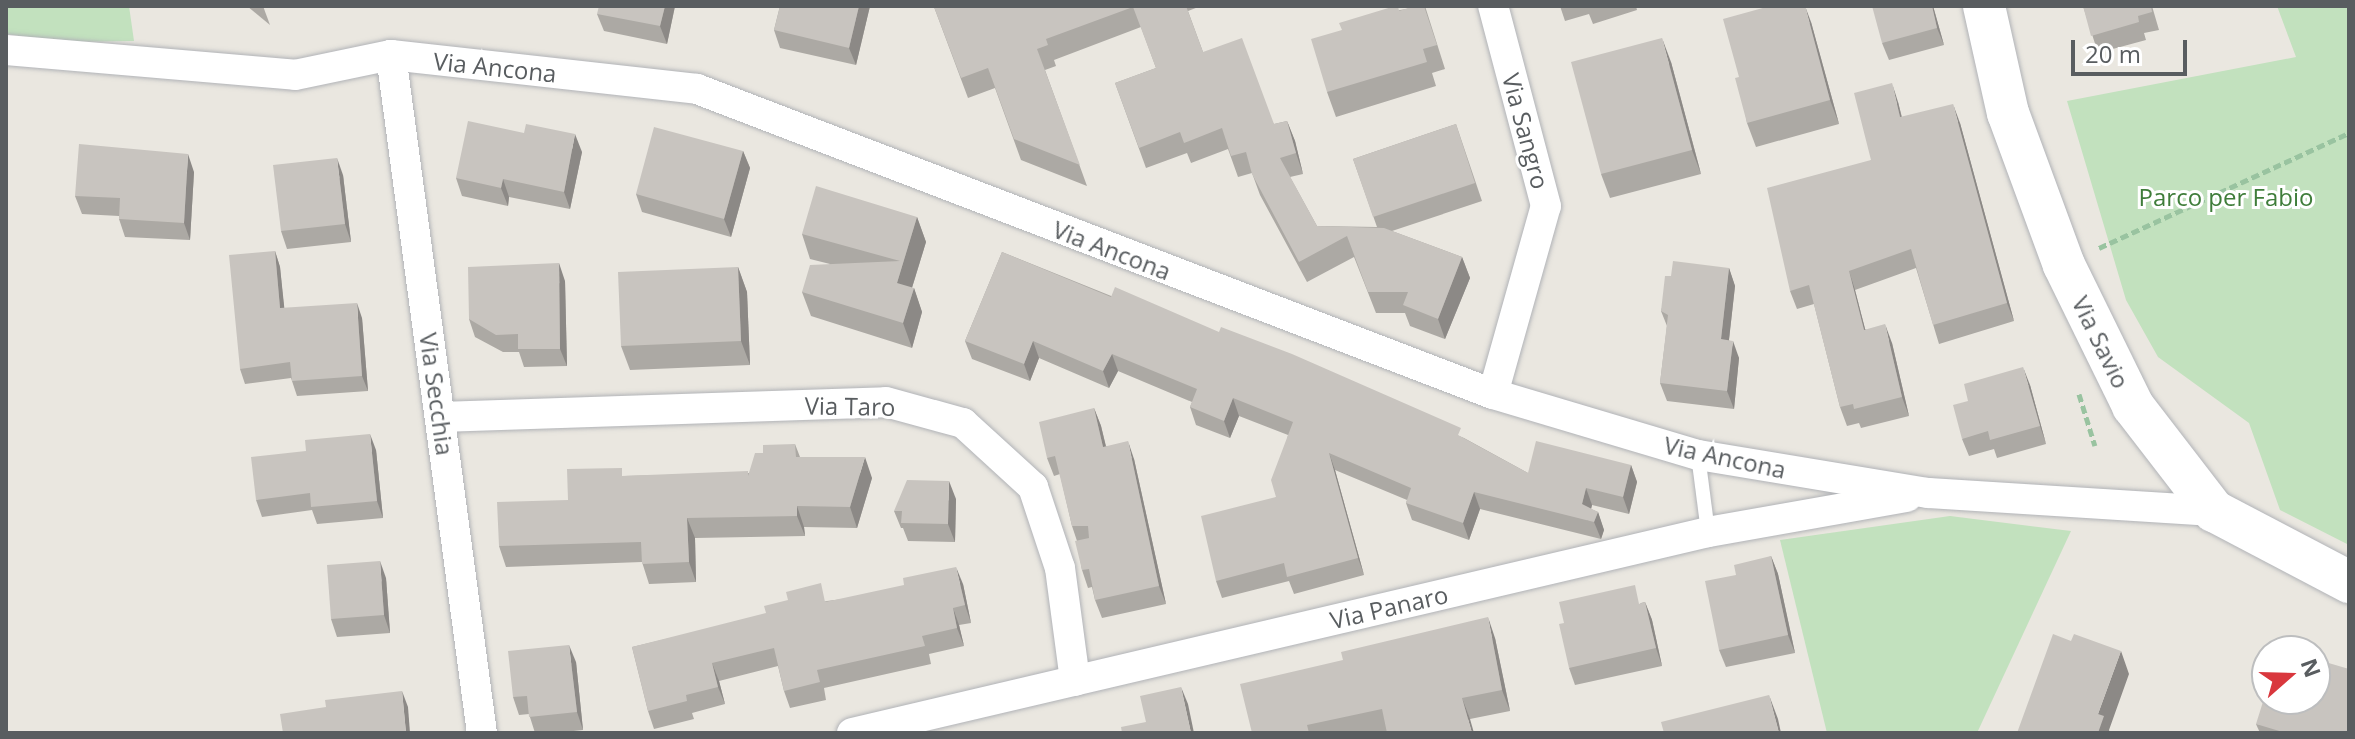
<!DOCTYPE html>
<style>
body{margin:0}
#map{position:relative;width:2355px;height:739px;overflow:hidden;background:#eae7e0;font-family:"Open Sans",sans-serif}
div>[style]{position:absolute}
.green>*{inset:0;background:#c2e1be}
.path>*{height:5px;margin-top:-2.5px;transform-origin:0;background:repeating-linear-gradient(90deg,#99c3a0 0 8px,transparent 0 12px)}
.roads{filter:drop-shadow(0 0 2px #b1b3b7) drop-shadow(0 0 2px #b1b3b7)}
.lane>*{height:14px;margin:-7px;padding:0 7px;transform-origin:7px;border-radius:7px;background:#fff}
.street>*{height:30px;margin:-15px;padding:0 15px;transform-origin:15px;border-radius:15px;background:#fff}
.secondary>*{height:42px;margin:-21px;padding:0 21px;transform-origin:21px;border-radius:21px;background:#fff}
.wall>*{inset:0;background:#aca9a4}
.shaded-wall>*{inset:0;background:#8c8986}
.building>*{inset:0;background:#c8c4bf}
span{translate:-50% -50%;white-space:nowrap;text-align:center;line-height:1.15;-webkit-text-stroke:6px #fff;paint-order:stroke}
.street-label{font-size:24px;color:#595d60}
.park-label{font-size:24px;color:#3f7d3a}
.frame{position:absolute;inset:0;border:8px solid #595d60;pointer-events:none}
.north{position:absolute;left:2251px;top:635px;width:80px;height:80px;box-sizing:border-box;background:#fff;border:2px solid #bdbebf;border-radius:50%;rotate:70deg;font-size:22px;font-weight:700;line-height:32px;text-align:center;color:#595d60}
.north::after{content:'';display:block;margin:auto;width:28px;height:36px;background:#d9373d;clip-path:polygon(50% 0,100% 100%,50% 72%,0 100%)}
.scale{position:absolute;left:2071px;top:40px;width:116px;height:36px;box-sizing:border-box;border:4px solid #595d60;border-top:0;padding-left:10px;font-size:24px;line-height:28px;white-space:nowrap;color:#595d60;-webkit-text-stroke:6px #fff;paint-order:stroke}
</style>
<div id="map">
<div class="green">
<i style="clip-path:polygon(6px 6px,129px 6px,134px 41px,64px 42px,6px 34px)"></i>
<i style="clip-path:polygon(2277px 6px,2349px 6px,2349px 545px,2280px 510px,2249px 423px,2158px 357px,2126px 300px,2067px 101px,2296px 57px)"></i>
<i style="clip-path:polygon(1950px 516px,2071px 531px,1977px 733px,1827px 733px,1780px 540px)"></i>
</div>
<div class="path">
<i style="left:2099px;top:248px;width:275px;rotate:-24.7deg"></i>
<i style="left:2079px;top:394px;width:54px;rotate:72.9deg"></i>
</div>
<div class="roads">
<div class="lane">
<i style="left:1698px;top:455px;width:78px;rotate:82.6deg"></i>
</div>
<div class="street">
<i style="left:6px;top:50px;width:290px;rotate:4.9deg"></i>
<i style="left:295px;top:75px;width:98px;rotate:-11.8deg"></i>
<i style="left:391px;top:55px;width:308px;rotate:6.3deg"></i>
<i style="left:697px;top:89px;width:852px;rotate:20.97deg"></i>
<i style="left:1493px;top:394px;width:214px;rotate:16.6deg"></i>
<i style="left:1698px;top:455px;width:233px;rotate:9.4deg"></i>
<i style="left:1928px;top:493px;width:287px;rotate:3.6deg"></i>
<i style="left:391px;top:55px;width:684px;rotate:82.36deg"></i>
<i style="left:1493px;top:394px;width:195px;rotate:-74.3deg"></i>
<i style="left:1546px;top:206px;width:207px;rotate:-104.8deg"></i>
<i style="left:440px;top:417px;width:446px;rotate:-1.9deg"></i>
<i style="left:886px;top:402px;width:80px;rotate:15.3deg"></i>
<i style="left:963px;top:423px;width:95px;rotate:42.4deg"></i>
<i style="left:1033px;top:487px;width:85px;rotate:71.6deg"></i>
<i style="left:1060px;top:568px;width:114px;rotate:82.4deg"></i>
<i style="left:852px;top:733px;width:879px;rotate:-13.21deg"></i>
<i style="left:1708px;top:532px;width:202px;rotate:-10deg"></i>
</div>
<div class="secondary">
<i style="left:1984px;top:6px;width:110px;rotate:77.4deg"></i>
<i style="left:2008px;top:113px;width:162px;rotate:69.8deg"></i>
<i style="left:2064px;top:265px;width:157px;rotate:63.9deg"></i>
<i style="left:2133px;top:406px;width:133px;rotate:52.4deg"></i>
<i style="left:2214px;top:511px;width:153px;rotate:27.7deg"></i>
</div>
</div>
<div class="wall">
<i style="clip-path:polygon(247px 6px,263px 6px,270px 25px)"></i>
<i style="clip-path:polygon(675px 6px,667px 44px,604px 31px,597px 14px)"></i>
<i style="clip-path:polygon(780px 6px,870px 6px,856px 65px,780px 48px,774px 30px)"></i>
<i style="clip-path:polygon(938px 6px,1201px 6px,1188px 11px,1203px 52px,1274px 124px,1287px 121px,1295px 141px,1303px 174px,1290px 177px,1317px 226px,1377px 227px,1353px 159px,1456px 124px,1482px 201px,1392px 231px,1462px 257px,1470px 278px,1445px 339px,1410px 326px,1405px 313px,1376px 313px,1354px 257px,1307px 282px,1260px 195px,1252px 173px,1238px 177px,1228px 149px,1191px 163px,1187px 153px,1146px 168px,1115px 83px,1156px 68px,1141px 27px,1054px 60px,1056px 66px,1045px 70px,1087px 186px,1021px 160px,995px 88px,968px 98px,934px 7px)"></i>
<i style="clip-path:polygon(1425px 6px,1445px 69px,1432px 73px,1436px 86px,1336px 117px,1327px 92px,1342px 30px,1400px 10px)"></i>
<i style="clip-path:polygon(1560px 6px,1636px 6px,1637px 10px,1593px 24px,1589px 14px,1565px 21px)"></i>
<i style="clip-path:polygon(1933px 6px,1944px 45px,1889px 60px,1882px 43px)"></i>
<i style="clip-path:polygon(2083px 6px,2152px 6px,2159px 30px,2144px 33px,2146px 40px,2098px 53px)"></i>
<i style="clip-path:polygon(1811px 22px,1839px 124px,1756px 147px,1747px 123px,1739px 77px)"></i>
<i style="clip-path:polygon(1671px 62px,1701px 174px,1610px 198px,1601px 174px)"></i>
<i style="clip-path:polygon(1898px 102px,1902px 117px,1960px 123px,2014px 321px,1939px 344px,1916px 268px,1855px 290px,1865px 329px,1892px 343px,1909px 416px,1861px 428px,1859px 423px,1847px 426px,1840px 407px,1814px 304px,1797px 309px,1790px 291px,1871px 160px)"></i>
<i style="clip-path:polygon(524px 133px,582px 152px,570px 209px,509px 197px,508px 206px,462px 196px,456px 178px)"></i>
<i style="clip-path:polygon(743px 151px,750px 168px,731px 237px,642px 212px,636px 194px)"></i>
<i style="clip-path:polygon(194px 172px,190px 240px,125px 237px,119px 219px,119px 216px,82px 214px,75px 196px)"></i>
<i style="clip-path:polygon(343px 175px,351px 242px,287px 249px,281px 231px)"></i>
<i style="clip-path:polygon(917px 217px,926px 242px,912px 288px,914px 288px,922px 312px,912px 348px,811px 316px,802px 292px,830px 264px,810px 259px,802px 234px)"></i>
<i style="clip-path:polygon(275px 251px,280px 267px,284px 308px,362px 318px,368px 391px,297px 396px,291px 378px,245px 384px,240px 369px)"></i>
<i style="clip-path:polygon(1002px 252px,1464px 438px,1528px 473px,1631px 465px,1637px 482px,1629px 514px,1592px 505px,1591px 509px,1598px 512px,1604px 530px,1601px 539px,1480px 509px,1469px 540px,1412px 520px,1406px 503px,1407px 500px,1335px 470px,1364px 575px,1294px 594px,1289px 581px,1222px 598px,1216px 581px,1276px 497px,1288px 435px,1239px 416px,1230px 438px,1196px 425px,1190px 407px,1192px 402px,1118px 371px,1109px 388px,1039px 358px,1030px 381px,972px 359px,965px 341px)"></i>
<i style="clip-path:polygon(738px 267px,747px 292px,750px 365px,630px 370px,621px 346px)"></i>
<i style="clip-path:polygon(1729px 268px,1735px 286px,1729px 340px,1739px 358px,1734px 409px,1667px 401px,1660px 383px,1667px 326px,1661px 311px,1671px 276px)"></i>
<i style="clip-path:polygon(565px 281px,567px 366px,524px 367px,519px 352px,503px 352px,475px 337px,469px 319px)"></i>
<i style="clip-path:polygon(2030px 385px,2046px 444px,1997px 458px,1994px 449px,1969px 456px,1962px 439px)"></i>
<i style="clip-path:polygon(1094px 408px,1101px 426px,1106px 446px,1134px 459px,1166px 604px,1102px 618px,1095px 600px,1092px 587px,1088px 588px,1082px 570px,1077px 541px,1072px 526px,1060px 474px,1054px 476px,1047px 458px)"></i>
<i style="clip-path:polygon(795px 444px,800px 457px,872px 478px,857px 528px,804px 527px,805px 536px,695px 538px,696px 582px,649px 584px,642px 562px,506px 567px,499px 546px,568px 500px,624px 476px,749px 473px,763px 453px)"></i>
<i style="clip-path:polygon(376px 450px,383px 518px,317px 524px,312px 510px,262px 517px,256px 500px)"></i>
<i style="clip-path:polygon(956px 499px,955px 542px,908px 541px,903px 528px,901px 528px,894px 511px)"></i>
<i style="clip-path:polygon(1771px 556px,1778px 574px,1795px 653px,1726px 667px,1719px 650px,1736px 575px)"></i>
<i style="clip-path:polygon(386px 578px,390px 633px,337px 637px,331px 619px)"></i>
<i style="clip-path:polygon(963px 584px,971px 623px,959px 625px,964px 646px,929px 654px,931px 664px,824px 688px,826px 700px,790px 708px,784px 691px,778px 666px,719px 681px,725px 704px,692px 713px,694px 719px,654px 729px,648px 711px,632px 647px,827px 601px)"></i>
<i style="clip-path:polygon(1645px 602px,1652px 620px,1662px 666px,1575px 685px,1569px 668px,1641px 603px)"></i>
<i style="clip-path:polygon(1495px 638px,1510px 711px,1470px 719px,1377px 733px,1252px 733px)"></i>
<i style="clip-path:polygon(576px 662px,583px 730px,555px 733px,535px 733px,529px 714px,519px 715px,513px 697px)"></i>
<i style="clip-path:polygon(2256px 724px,2349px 733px,2260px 733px)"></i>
</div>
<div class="shaded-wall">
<i style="clip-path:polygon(665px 6px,675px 6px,667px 44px,660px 26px)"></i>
<i style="clip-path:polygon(859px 6px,870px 6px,856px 65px,849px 48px)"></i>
<i style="clip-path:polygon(1805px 6px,1811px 22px,1839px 124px,1830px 100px)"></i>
<i style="clip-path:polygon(1932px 6px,1933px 6px,1944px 45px,1937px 28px)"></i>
<i style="clip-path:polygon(1662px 38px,1671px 62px,1701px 174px,1692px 150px)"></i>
<i style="clip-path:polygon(1892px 83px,1898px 102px,1906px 136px,1900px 117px)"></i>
<i style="clip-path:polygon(1953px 104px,1960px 123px,2014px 321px,2007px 303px)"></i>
<i style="clip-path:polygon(1287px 121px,1295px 141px,1303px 174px,1296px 153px)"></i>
<i style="clip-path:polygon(575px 134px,582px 152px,570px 209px,564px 192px)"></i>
<i style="clip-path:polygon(743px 151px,750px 168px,731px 237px,724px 219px)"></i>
<i style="clip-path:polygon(188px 154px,194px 172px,190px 240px,184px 223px)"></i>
<i style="clip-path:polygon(337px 158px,343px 175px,351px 242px,345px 224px)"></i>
<i style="clip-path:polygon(503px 179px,509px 197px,508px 206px,501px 188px)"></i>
<i style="clip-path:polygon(917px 217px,926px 242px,906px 307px,897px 283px)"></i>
<i style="clip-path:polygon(275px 251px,280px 267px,286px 324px,280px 308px)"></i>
<i style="clip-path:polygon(1462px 257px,1470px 278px,1445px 339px,1438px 319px)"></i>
<i style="clip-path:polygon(559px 263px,565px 281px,567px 366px,560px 349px)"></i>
<i style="clip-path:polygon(738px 267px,747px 292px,750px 365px,741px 341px)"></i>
<i style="clip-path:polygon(1729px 268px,1735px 286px,1727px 357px,1721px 339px)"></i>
<i style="clip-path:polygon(1849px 271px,1855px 290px,1870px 348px,1864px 330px)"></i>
<i style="clip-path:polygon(914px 288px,922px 312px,912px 348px,903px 323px)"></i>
<i style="clip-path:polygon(357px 303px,362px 318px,368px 391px,362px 376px)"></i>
<i style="clip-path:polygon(1885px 324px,1892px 343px,1909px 416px,1902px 397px)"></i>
<i style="clip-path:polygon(1033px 341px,1039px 358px,1030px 381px,1024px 364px)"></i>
<i style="clip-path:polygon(1733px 341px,1739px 358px,1734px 409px,1727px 391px)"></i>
<i style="clip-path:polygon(1112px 354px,1118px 371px,1109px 388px,1103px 371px)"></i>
<i style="clip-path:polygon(2023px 367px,2030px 385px,2046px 444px,2040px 426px)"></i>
<i style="clip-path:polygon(1233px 398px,1239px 416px,1230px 438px,1224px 421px)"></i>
<i style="clip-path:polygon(1094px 408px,1101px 426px,1110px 464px,1103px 447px)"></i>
<i style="clip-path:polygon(370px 434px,376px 450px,383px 518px,377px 501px)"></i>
<i style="clip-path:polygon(1128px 441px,1134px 459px,1166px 604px,1159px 586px)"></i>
<i style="clip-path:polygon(1329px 453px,1335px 470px,1364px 575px,1358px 558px)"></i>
<i style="clip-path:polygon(865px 457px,872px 478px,857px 528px,850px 507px)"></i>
<i style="clip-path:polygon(1631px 465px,1637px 482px,1629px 514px,1623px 497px)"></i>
<i style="clip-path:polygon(949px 481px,956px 499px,955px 542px,948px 524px)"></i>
<i style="clip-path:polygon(1586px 488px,1592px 505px,1588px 521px,1582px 504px)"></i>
<i style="clip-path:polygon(1474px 492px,1480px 509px,1469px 540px,1463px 523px)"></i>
<i style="clip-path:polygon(797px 506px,804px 527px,805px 536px,797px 516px)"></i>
<i style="clip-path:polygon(1598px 512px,1604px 530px,1601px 539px,1594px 522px)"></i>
<i style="clip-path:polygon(687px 518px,695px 538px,696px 582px,689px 562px)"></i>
<i style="clip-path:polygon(1771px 556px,1778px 574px,1795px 653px,1788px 635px)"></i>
<i style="clip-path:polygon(380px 561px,386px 578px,390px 633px,384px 615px)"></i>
<i style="clip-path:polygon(956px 567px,963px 584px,971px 623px,965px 605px)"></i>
<i style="clip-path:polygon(1645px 602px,1652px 620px,1662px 666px,1656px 648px)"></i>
<i style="clip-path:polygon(953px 608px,959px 625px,964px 646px,957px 628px)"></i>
<i style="clip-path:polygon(1488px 617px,1495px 638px,1510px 711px,1502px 690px)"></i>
<i style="clip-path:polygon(569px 645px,576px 662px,583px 730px,577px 712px)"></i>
<i style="clip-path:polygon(2121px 651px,2129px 674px,2109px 730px,2110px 733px,2098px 733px,2098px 714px)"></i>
<i style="clip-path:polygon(712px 663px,719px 681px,725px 704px,718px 687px)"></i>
<i style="clip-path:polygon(1181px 687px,1188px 704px,1194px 733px,1191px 733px)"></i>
<i style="clip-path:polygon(402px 691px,408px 707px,410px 733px,406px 733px)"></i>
<i style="clip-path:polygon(1769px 695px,1778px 719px,1781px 733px,1779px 733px)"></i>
<i style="clip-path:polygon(1462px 698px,1470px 719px,1474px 733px,1472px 733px)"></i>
</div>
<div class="building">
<i style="clip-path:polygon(599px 6px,665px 6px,660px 26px,597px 14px)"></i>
<i style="clip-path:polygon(780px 6px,859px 6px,849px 48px,774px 30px)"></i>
<i style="clip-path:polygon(938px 6px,1186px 6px,1203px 52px,1242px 38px,1274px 124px,1287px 121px,1296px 153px,1280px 158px,1317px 226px,1384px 228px,1462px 257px,1438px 319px,1403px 305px,1408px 292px,1368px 292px,1347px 236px,1299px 262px,1252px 174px,1246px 152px,1231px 156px,1222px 128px,1184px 143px,1180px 132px,1139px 148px,1115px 83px,1156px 68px,1133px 7px,1046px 39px,1048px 45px,1037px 49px,1080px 165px,1014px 139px,988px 68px,961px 78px,934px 7px)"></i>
<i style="clip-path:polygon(1395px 6px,1398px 6px,1399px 11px,1414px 6px,1424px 6px,1437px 45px,1423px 49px,1427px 62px,1327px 92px,1311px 39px,1342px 30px,1339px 23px)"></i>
<i style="clip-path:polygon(1770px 6px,1805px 6px,1830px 100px,1747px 123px,1735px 78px,1739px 77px,1723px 19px)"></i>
<i style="clip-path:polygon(1872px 6px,1932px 6px,1937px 28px,1882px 43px)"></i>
<i style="clip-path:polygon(2083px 6px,2151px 6px,2152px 12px,2138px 16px,2139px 22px,2091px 36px)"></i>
<i style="clip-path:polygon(1662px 38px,1692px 150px,1601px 174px,1571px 62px)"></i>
<i style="clip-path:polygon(1892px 83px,1900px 117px,1953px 104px,2007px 303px,1933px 325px,1911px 249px,1849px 271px,1864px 330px,1885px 324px,1902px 397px,1854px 409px,1853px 404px,1840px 407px,1809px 285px,1790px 291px,1767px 188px,1871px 160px,1854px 93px)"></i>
<i style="clip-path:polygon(468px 121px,524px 133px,526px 124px,575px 134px,564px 192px,503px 179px,501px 188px,456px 178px)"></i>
<i style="clip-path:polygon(1456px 124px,1475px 183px,1373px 217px,1353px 159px)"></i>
<i style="clip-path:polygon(654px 127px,743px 151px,724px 219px,636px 194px)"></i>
<i style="clip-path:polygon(79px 144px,188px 154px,184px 223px,119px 219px,120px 198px,75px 196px)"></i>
<i style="clip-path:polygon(337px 158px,345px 224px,281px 231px,273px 165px)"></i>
<i style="clip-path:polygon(816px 186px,917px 217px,897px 283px,914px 288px,903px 323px,802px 292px,810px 265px,900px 261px,802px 234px)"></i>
<i style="clip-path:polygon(275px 251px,280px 308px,357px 303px,362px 376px,292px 381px,290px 362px,240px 369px,229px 255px)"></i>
<i style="clip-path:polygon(1002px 252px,1111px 297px,1115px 287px,1219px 332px,1221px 327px,1292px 354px,1461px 428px,1458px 435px,1528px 473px,1536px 441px,1631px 465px,1623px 497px,1586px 488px,1582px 504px,1598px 512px,1594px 522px,1474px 492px,1463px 523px,1406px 503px,1411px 488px,1329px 453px,1358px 558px,1287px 577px,1284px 563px,1216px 581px,1201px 516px,1276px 497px,1271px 480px,1293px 422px,1233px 398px,1224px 421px,1190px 407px,1197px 389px,1112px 354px,1103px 371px,1033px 341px,1024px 364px,965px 341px)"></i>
<i style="clip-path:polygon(1673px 261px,1729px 268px,1721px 339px,1733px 341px,1727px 391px,1660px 383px,1668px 315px,1661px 311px,1665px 276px,1671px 276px)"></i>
<i style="clip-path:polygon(559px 263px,560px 349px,518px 349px,518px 334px,496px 335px,469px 319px,468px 267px)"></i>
<i style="clip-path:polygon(738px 267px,741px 341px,621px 346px,618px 272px)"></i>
<i style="clip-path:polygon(2023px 367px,2040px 426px,1990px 440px,1988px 431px,1962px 439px,1953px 405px,1968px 401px,1964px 384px)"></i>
<i style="clip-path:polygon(1094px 408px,1103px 447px,1128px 441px,1159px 586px,1095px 600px,1089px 569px,1082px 570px,1075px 541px,1089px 538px,1088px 526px,1072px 526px,1055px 456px,1047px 458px,1039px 422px)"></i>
<i style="clip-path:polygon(370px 434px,377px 501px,311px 507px,310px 493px,256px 500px,251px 457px,306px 451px,305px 440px)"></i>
<i style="clip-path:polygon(795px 444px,796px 457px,865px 457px,850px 507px,797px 506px,797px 516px,687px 518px,689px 562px,642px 564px,641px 542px,499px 546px,497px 502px,568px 500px,567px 469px,622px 468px,622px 476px,748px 471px,748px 476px,755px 453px,763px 453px,763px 445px)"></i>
<i style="clip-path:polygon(907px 480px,949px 481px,948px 524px,901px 523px,902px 511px,894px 511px)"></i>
<i style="clip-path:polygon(1771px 556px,1788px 635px,1719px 650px,1705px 581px,1736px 575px,1734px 565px)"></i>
<i style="clip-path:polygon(380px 561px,384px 615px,331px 619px,327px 565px)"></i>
<i style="clip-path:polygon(956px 567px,965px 605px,953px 608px,957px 628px,922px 636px,925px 646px,817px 670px,820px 682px,784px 691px,774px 648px,712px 663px,718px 687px,686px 695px,687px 701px,648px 711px,632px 647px,766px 613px,764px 606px,788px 600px,786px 592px,821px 583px,825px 602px,904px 585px,903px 578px)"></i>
<i style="clip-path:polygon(1635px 585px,1639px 604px,1645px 602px,1656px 648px,1569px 668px,1559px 624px,1564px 623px,1559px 602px)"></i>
<i style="clip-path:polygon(1488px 617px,1502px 690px,1462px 698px,1472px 733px,1387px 733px,1382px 709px,1307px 725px,1309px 733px,1252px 733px,1240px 684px,1343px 660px,1341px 652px)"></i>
<i style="clip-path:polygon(2053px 634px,2071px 641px,2074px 634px,2121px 651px,2098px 714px,2104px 716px,2098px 733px,2017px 733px)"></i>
<i style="clip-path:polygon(569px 645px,577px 712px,529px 717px,527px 696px,513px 697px,508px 651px)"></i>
<i style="clip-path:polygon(2315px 659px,2349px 669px,2349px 733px,2286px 733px,2256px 724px,2267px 689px,2267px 699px,2315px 699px)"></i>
<i style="clip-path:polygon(1181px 687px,1191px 733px,1122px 733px,1121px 727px,1146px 722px,1140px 696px)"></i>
<i style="clip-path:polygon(402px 691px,406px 733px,283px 733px,280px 714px,326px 707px,325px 700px)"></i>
<i style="clip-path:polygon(1769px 695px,1779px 733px,1664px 733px,1661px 722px)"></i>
</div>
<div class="street-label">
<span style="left:495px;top:67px;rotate:6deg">Via Ancona</span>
<span style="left:1526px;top:131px;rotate:75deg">Via Sangro</span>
<span style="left:1112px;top:250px;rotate:21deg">Via Ancona</span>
<span style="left:2101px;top:342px;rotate:64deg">Via Savio</span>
<span style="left:437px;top:394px;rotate:82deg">Via Secchia</span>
<span style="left:850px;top:406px;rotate:1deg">Via Taro</span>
<span style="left:1725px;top:457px;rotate:12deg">Via Ancona</span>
<span style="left:1389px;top:607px;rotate:-13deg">Via Panaro</span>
</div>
<div class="park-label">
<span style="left:2226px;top:197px">Parco per Fabio</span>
</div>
<div class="frame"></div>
<div class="north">N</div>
<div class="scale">20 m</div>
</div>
